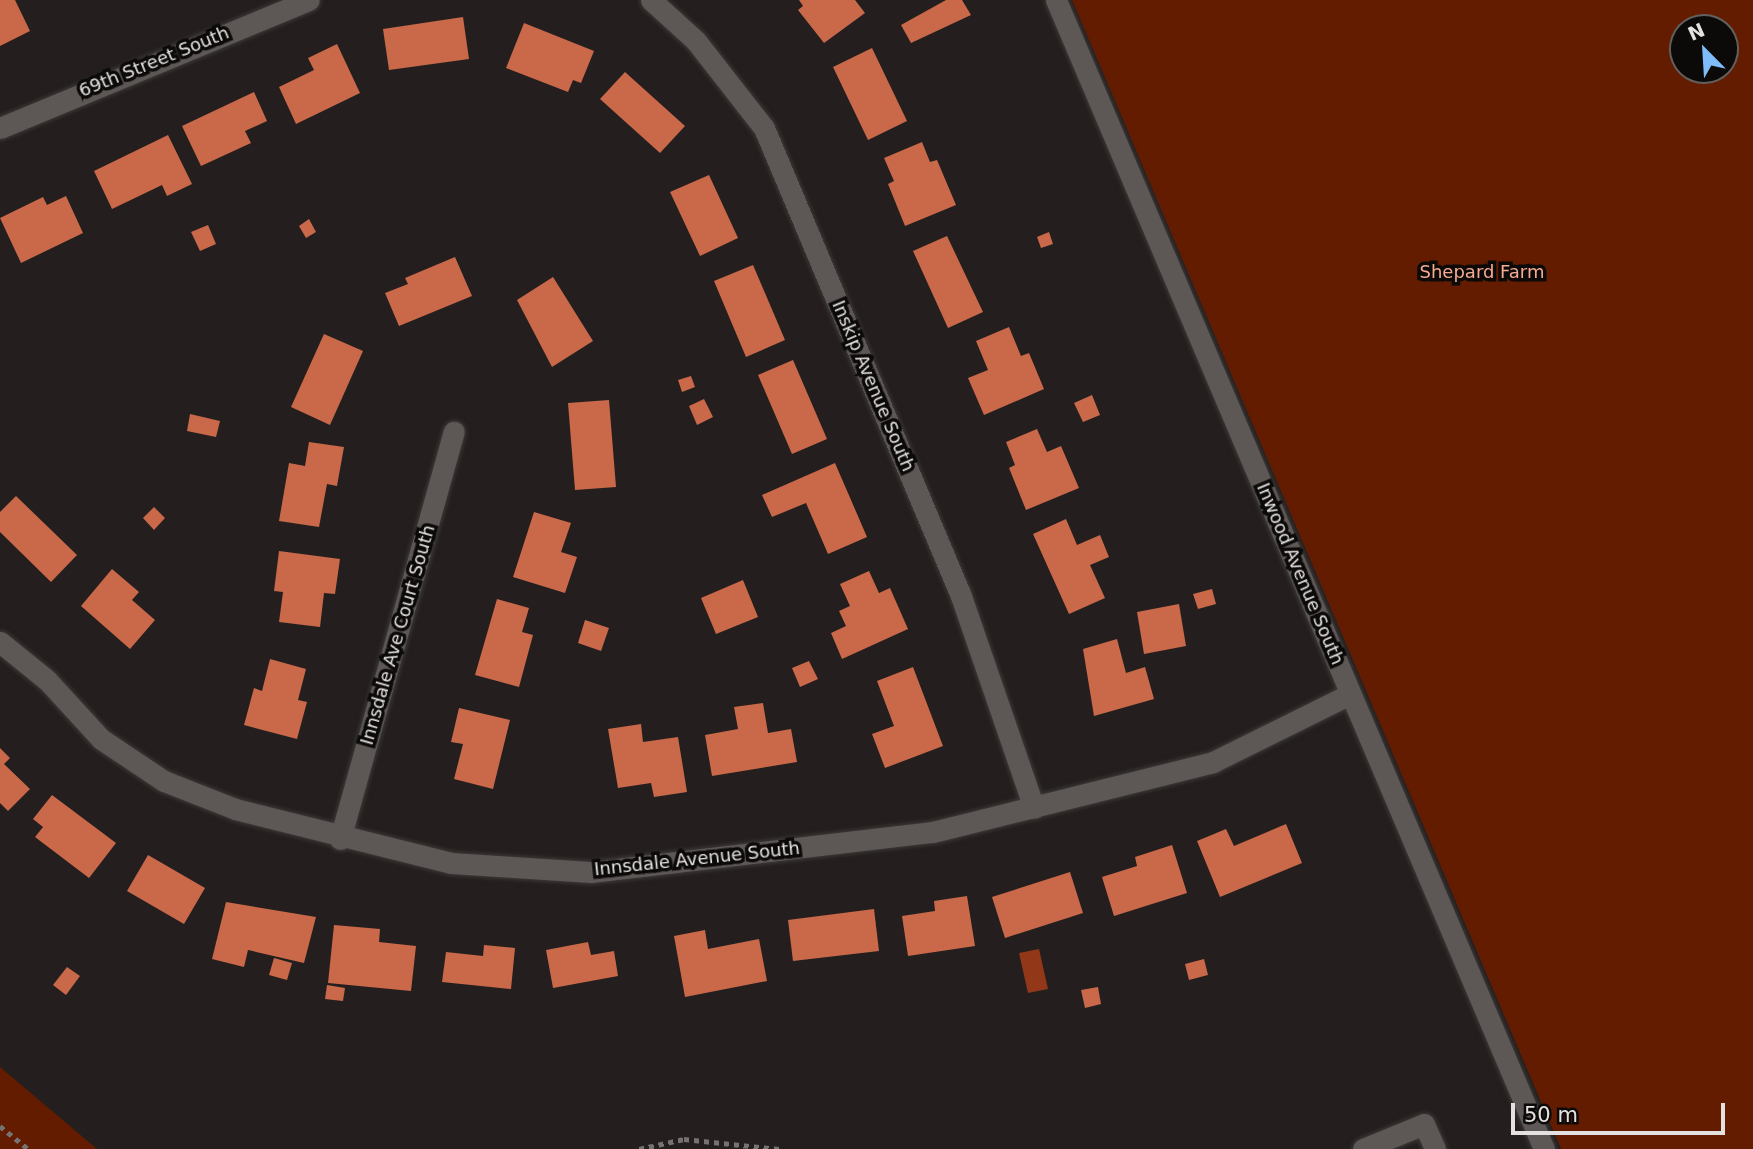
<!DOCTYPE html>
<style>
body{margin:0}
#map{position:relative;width:1753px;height:1149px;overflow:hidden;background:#241f1e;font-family:"DejaVu Sans",sans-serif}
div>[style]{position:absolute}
.green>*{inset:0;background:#641c01}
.water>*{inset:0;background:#923818}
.building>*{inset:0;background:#c9694a}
.path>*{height:4.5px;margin-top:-2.25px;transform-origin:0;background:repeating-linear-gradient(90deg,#767271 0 5px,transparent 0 10px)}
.roads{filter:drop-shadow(0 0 2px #3c3938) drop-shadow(0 0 2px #3c3938)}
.minor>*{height:21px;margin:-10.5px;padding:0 10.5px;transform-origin:10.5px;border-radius:10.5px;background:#5d5755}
span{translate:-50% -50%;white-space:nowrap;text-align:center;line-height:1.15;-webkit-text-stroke:7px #0c0a09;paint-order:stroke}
.street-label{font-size:18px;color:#e4e1e0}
.park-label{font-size:18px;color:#f4a990}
.north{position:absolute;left:1669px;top:14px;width:70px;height:70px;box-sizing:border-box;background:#0c0a09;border:2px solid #62605f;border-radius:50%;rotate:336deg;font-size:19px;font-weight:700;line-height:28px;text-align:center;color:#e4e1e0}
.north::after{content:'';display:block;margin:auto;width:24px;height:32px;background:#7fbdfa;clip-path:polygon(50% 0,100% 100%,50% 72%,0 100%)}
.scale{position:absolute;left:1511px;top:1103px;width:214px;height:32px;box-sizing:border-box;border:4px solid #e4e1e0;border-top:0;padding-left:9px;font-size:21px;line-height:24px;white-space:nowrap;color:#e4e1e0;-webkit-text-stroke:5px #0c0a09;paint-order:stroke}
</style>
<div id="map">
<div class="green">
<i style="clip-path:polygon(evenodd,1072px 0,1753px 0,1753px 1149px,1561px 1149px,1072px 0,1725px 28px,1725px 70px,1683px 70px,1683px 28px,1725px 28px)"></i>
<i style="clip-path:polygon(0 1067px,97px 1149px,0 1149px)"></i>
</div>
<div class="water">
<i style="clip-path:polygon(1039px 949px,1048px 989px,1028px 993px,1019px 953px)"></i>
</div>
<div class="building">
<i style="clip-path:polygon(0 0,15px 0,30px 31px,0 46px)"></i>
<i style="clip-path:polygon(799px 0,855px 0,865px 13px,824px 43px,798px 10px,803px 6px)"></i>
<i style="clip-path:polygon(946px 0,962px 0,971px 15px,911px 43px,901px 25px)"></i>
<i style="clip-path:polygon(463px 17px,469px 59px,389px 70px,383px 29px)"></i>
<i style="clip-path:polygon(524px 23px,594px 51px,581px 83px,573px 80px,568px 92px,506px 68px)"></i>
<i style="clip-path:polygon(337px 44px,360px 93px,296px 124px,279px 87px,314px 70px,308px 58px)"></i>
<i style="clip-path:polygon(872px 48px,907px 121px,868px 140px,833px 67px)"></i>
<i style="clip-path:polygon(625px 72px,685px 126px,660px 153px,600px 99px)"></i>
<i style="clip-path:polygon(254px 92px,267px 121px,245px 131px,251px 143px,201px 166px,182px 126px)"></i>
<i style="clip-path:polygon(168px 135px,192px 184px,167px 196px,162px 185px,112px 209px,94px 171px)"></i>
<i style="clip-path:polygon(922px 142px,930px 162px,937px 160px,956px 205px,905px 226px,888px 184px,894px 181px,884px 158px)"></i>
<i style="clip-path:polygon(709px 175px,738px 238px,700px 256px,670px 192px)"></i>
<i style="clip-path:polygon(66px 196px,83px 233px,21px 263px,0 218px,43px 197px,47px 205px)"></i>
<i style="clip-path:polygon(309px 219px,316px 232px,306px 238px,299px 226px)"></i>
<i style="clip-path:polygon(208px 225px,216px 244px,200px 251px,191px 232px)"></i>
<i style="clip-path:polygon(1049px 232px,1053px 244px,1041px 248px,1037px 237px)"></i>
<i style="clip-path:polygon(947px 236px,983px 312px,948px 328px,913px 251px)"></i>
<i style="clip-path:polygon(455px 257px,472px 296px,399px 326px,385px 293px,408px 284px,405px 278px)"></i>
<i style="clip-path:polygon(753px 265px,785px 340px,746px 357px,714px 281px)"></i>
<i style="clip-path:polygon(553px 277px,593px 341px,552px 367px,517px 300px)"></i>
<i style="clip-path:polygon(1009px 327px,1021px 356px,1029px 353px,1044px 389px,984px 415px,968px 378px,988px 370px,976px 341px)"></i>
<i style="clip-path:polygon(324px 334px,363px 351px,330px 425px,291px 407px)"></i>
<i style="clip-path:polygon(793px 360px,827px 439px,792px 454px,758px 375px)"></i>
<i style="clip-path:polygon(691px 376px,695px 387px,682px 392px,678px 380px)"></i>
<i style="clip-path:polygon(1092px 395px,1100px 415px,1083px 422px,1074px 403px)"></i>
<i style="clip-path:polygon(704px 399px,713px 417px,697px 425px,689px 406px)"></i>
<i style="clip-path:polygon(609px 400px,616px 487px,575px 490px,568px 403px)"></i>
<i style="clip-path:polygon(190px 414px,220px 421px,216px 437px,187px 431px)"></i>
<i style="clip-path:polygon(1037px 429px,1047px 452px,1061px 446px,1079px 488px,1026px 510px,1009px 468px,1015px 465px,1006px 442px)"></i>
<i style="clip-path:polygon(309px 442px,344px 447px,337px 486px,327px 484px,319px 527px,279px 521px,289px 463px,305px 466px)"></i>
<i style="clip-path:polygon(835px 463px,867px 537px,828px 554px,806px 503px,772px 517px,762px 495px)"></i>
<i style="clip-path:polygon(16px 496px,77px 555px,51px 582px,0 532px,0 512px)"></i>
<i style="clip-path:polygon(154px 507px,165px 518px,154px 530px,143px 518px)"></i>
<i style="clip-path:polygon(534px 512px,571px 523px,561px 552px,577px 557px,565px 593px,513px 577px)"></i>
<i style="clip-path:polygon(1066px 519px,1077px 545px,1100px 535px,1109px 557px,1090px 565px,1105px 598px,1069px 614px,1033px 534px)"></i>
<i style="clip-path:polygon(279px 551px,340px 559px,335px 594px,324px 593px,320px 627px,279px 622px,283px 592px,274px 591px)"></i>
<i style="clip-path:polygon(112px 569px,139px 592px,132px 600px,155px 620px,130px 649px,81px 606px)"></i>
<i style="clip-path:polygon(869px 571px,879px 593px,890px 588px,908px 629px,842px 659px,831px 633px,846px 626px,839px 611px,850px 606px,840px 584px)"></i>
<i style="clip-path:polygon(743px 580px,758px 617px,716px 634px,701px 598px)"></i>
<i style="clip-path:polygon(1212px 589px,1216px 604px,1198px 609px,1193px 594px)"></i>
<i style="clip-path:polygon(497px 599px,529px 608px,522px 632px,533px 635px,519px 687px,475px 675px)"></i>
<i style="clip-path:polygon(1179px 604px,1186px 646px,1144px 654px,1137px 612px)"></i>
<i style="clip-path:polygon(585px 620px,609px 628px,601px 651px,578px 643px)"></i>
<i style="clip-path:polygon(1117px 639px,1126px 673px,1145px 667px,1154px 699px,1094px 716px,1083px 649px)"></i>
<i style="clip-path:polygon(270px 659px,306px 669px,298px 700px,307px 702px,297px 739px,244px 725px,254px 688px,262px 691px)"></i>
<i style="clip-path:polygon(809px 661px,818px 679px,800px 687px,792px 668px)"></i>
<i style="clip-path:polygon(913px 667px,943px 746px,885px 768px,872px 734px,894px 726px,877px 681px)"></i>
<i style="clip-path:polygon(763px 703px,768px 733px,791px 729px,797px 762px,712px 776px,705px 735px,738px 729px,734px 707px)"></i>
<i style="clip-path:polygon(459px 708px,510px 720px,493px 789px,454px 779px,463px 744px,451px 742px)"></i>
<i style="clip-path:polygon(641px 724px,643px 742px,678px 737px,687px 792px,654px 797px,651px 783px,618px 788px,608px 729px)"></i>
<i style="clip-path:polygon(0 748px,10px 758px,4px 764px,30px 789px,8px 811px,0 803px)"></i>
<i style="clip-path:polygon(52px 795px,116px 843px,89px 878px,35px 837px,43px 827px,33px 819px)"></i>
<i style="clip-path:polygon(1286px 824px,1302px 863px,1220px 897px,1197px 841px,1226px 829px,1234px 846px)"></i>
<i style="clip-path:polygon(1172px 845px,1187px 893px,1114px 916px,1102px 877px,1137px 866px,1135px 857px)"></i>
<i style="clip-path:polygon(148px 855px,205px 888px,184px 924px,127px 891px)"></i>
<i style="clip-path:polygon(1070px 872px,1083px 913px,1005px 938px,992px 897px)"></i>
<i style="clip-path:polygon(967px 896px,975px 946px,908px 956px,902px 916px,935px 911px,934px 901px)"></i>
<i style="clip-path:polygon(226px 902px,316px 917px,304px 963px,248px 950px,244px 967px,212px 959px)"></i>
<i style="clip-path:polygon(874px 909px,879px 951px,793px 961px,788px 920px)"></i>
<i style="clip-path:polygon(334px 925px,380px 929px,379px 942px,416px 946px,411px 991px,328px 983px)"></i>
<i style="clip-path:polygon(705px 930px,708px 949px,759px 939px,767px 981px,685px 997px,674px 936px)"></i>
<i style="clip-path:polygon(588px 942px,591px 955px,614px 951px,618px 976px,553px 988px,546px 950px)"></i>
<i style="clip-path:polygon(484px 945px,515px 948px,511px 989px,442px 982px,446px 952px,483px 956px)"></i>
<i style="clip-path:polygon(274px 958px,292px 963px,287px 980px,269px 975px)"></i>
<i style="clip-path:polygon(1204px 959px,1208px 975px,1189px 980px,1185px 964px)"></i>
<i style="clip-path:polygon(67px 967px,80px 976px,66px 995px,53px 985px)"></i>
<i style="clip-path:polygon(327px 985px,345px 988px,343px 1001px,325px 999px)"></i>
<i style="clip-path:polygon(1098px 987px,1101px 1004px,1085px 1008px,1081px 990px)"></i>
</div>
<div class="path">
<i style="left:0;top:1126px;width:36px;rotate:39deg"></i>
<i style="left:639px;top:1149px;width:46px;rotate:-12.5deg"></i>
<i style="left:684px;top:1139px;width:96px;rotate:6deg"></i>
</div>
<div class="roads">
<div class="minor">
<i style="left:651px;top:0;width:61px;rotate:42.3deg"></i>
<i style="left:696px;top:41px;width:110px;rotate:52deg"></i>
<i style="left:764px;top:128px;width:508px;rotate:67.17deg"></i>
<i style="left:961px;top:596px;width:224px;rotate:71deg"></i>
<i style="left:1056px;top:0;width:1248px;rotate:66.99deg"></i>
<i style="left:0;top:128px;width:334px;rotate:-22.5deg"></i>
<i style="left:0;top:642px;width:60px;rotate:39deg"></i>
<i style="left:47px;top:680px;width:80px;rotate:47.5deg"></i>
<i style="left:101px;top:739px;width:76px;rotate:33.7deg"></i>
<i style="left:164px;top:781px;width:76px;rotate:21.5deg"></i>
<i style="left:235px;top:809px;width:223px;rotate:14deg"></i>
<i style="left:451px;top:863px;width:140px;rotate:3.7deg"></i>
<i style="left:591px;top:872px;width:344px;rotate:-6.7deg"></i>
<i style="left:933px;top:832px;width:289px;rotate:-14deg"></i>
<i style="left:1213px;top:762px;width:153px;rotate:-26.4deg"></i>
<i style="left:340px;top:839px;width:423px;rotate:-74.4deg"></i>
<i style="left:1363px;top:1149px;width:66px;rotate:-22.3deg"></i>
<i style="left:1424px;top:1124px;width:27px;rotate:66deg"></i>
</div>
</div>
<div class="street-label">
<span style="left:154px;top:62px;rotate:-22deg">69th Street South</span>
<span style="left:873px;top:386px;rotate:67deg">Inskip Avenue South</span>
<span style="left:1300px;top:574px;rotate:67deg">Inwood Avenue South</span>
<span style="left:398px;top:635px;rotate:-74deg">Innsdale Ave Court South</span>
<span style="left:697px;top:859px;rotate:-6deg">Innsdale Avenue South</span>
</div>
<div class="park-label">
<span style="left:1482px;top:272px">Shepard Farm</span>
</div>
<div class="north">N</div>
<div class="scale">50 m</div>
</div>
